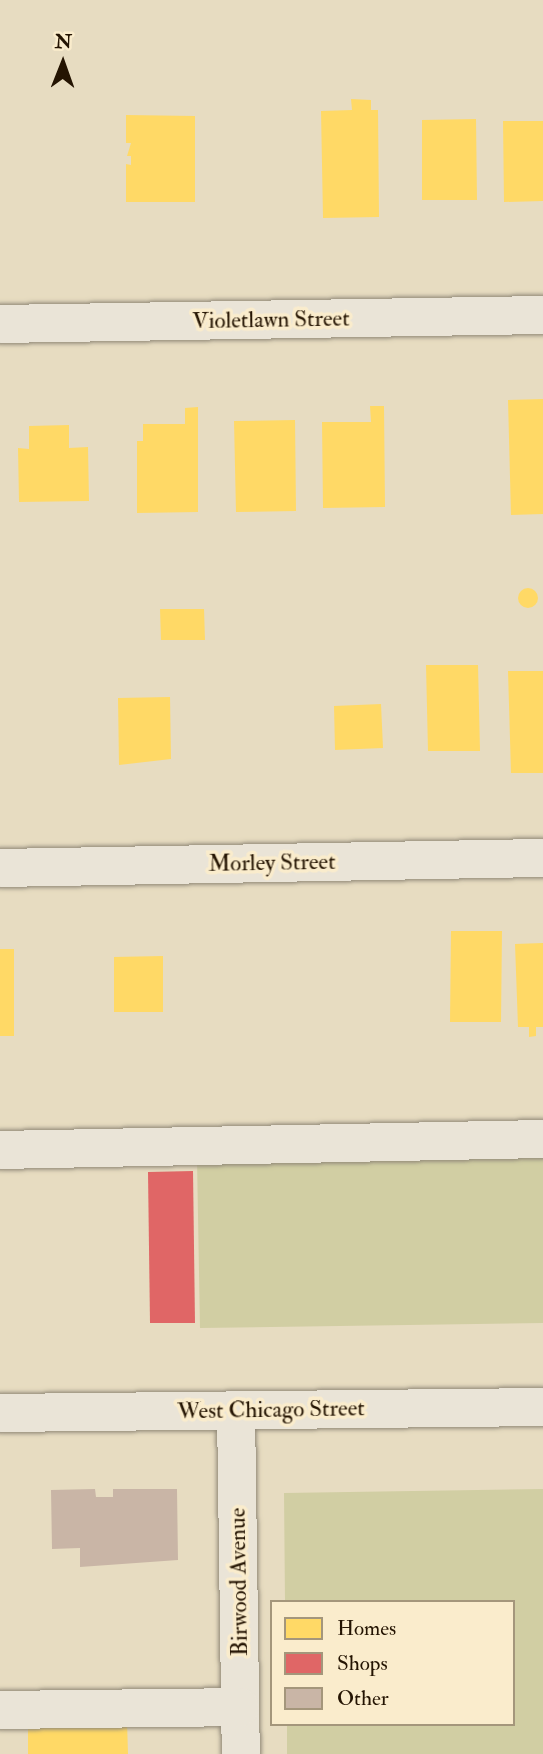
<!DOCTYPE html>
<style>
body{margin:0}
#map{position:relative;width:543px;height:1754px;overflow:hidden;background:#e7dcc1;font-family:"IM FELL Double Pica",serif}
div>[style]{position:absolute}
.green>*{inset:0;background:#d1cea3}
.homes>*{inset:0;background:#ffd966}
.round{border-radius:50%}
.shops>*{inset:0;background:#e06666}
.building>*{inset:0;background:#c9b5a6}
.roads{filter:drop-shadow(0 0 2px #918978) drop-shadow(0 0 2px #918978)}
.minor>*{height:38px;margin:-19px;padding:0 19px;transform-origin:19px;border-radius:19px;background:#eae4d7}
span{translate:-50% -50%;white-space:nowrap;text-align:center;line-height:1.15;-webkit-text-stroke:7px #faeccc;paint-order:stroke}
.street-label{font-size:23px;color:#241402}
.legend{position:absolute;left:270px;top:1600px;width:245px;height:126px;box-sizing:border-box;background:#faeccc;border:2px solid #a4967b;margin:0;padding:9px 12px;list-style:none;font-size:21px;color:#241402}
.legend li{display:flex;align-items:center;gap:14px;height:35px}
.legend b{width:35px;border:2px solid #a4967b}
.north{position:absolute;left:28px;top:28px;width:70px;height:70px;-webkit-text-stroke:5px #faeccc;paint-order:stroke;rotate:1deg;font-size:19px;font-weight:700;line-height:28px;text-align:center;color:#241402}
.north::after{content:'';display:block;margin:auto;width:24px;height:32px;background:#241402;clip-path:polygon(50% 0,100% 100%,50% 72%,0 100%)}
</style>
<div id="map">
<div class="green">
<i style="clip-path:polygon(543px 1152px,543px 1323px,200px 1328px,197px 1159px)"></i>
<i style="clip-path:polygon(543px 1489px,543px 1754px,287px 1754px,287px 1724px,513px 1724px,513px 1602px,285px 1602px,284px 1493px)"></i>
</div>
<div class="homes">
<i style="clip-path:polygon(351px 99px,371px 100px,371px 110px,378px 110px,379px 217px,323px 218px,321px 111px,352px 110px)"></i>
<i style="clip-path:polygon(126px 115px,195px 116px,195px 202px,126px 202px,126px 164px,131px 165px,131px 156px,127px 156px,131px 143px,126px 143px)"></i>
<i style="clip-path:polygon(476px 119px,477px 200px,422px 200px,422px 120px)"></i>
<i style="clip-path:polygon(503px 121px,543px 121px,543px 201px,504px 202px)"></i>
<i style="clip-path:polygon(543px 399px,543px 514px,511px 515px,508px 400px)"></i>
<i style="clip-path:polygon(370px 406px,384px 406px,385px 507px,323px 508px,322px 422px,371px 422px)"></i>
<i style="clip-path:polygon(198px 407px,198px 512px,137px 513px,137px 441px,143px 441px,143px 424px,185px 424px,185px 408px)"></i>
<i style="clip-path:polygon(295px 420px,296px 511px,236px 512px,234px 421px)"></i>
<i style="clip-path:polygon(69px 425px,69px 448px,88px 447px,89px 501px,19px 502px,18px 448px,29px 449px,29px 426px)"></i>
<i class="round" style="left:518px;top:588px;width:20px;height:20px"></i>
<i style="clip-path:polygon(160px 609px,204px 609px,205px 640px,161px 640px)"></i>
<i style="clip-path:polygon(426px 665px,478px 665px,480px 751px,428px 751px)"></i>
<i style="clip-path:polygon(508px 671px,543px 671px,543px 773px,511px 773px)"></i>
<i style="clip-path:polygon(170px 697px,171px 759px,119px 765px,118px 698px)"></i>
<i style="clip-path:polygon(381px 704px,383px 748px,335px 750px,334px 706px)"></i>
<i style="clip-path:polygon(451px 931px,502px 931px,501px 1022px,450px 1022px)"></i>
<i style="clip-path:polygon(543px 943px,543px 1027px,536px 1027px,536px 1036px,529px 1037px,529px 1027px,518px 1027px,515px 944px)"></i>
<i style="clip-path:polygon(0 949px,14px 949px,14px 1036px,0 1036px)"></i>
<i style="clip-path:polygon(163px 956px,163px 1012px,114px 1012px,114px 957px)"></i>
<i style="clip-path:polygon(127px 1721px,128px 1754px,28px 1754px,28px 1723px)"></i>
</div>
<div class="shops">
<i style="clip-path:polygon(193px 1171px,195px 1323px,150px 1323px,148px 1172px)"></i>
</div>
<div class="building">
<i style="clip-path:polygon(95px 1489px,96px 1497px,113px 1497px,113px 1489px,177px 1489px,178px 1560px,80px 1567px,80px 1548px,52px 1549px,51px 1490px)"></i>
</div>
<div class="roads">
<div class="minor">
<i style="left:0;top:324px;width:543px;rotate:-0.95deg"></i>
<i style="left:0;top:868px;width:543px;rotate:-1.06deg"></i>
<i style="left:0;top:1150px;width:543px;rotate:-1.16deg"></i>
<i style="left:236px;top:1410px;width:344px;rotate:89.2deg"></i>
<i style="left:0;top:1413px;width:543px;rotate:-0.63deg"></i>
<i style="left:0;top:1710px;width:240px;rotate:-0.7deg"></i>
</div>
</div>
<div class="street-label">
<span style="left:271px;top:320px;rotate:-1deg">Violetlawn Street</span>
<span style="left:272px;top:863px;rotate:-1deg">Morley Street</span>
<span style="left:271px;top:1410px;rotate:-1deg">West Chicago Street</span>
<span style="left:239px;top:1582px;rotate:-91deg">Birwood Avenue</span>
</div>
<ul class="legend">
<li><b style="height:19px;background:#ffd966"></b>Homes</li>
<li><b style="height:19px;background:#e06666"></b>Shops</li>
<li><b style="height:19px;background:#c9b5a6"></b>Other</li>
</ul>
<div class="north">N</div>
</div>
